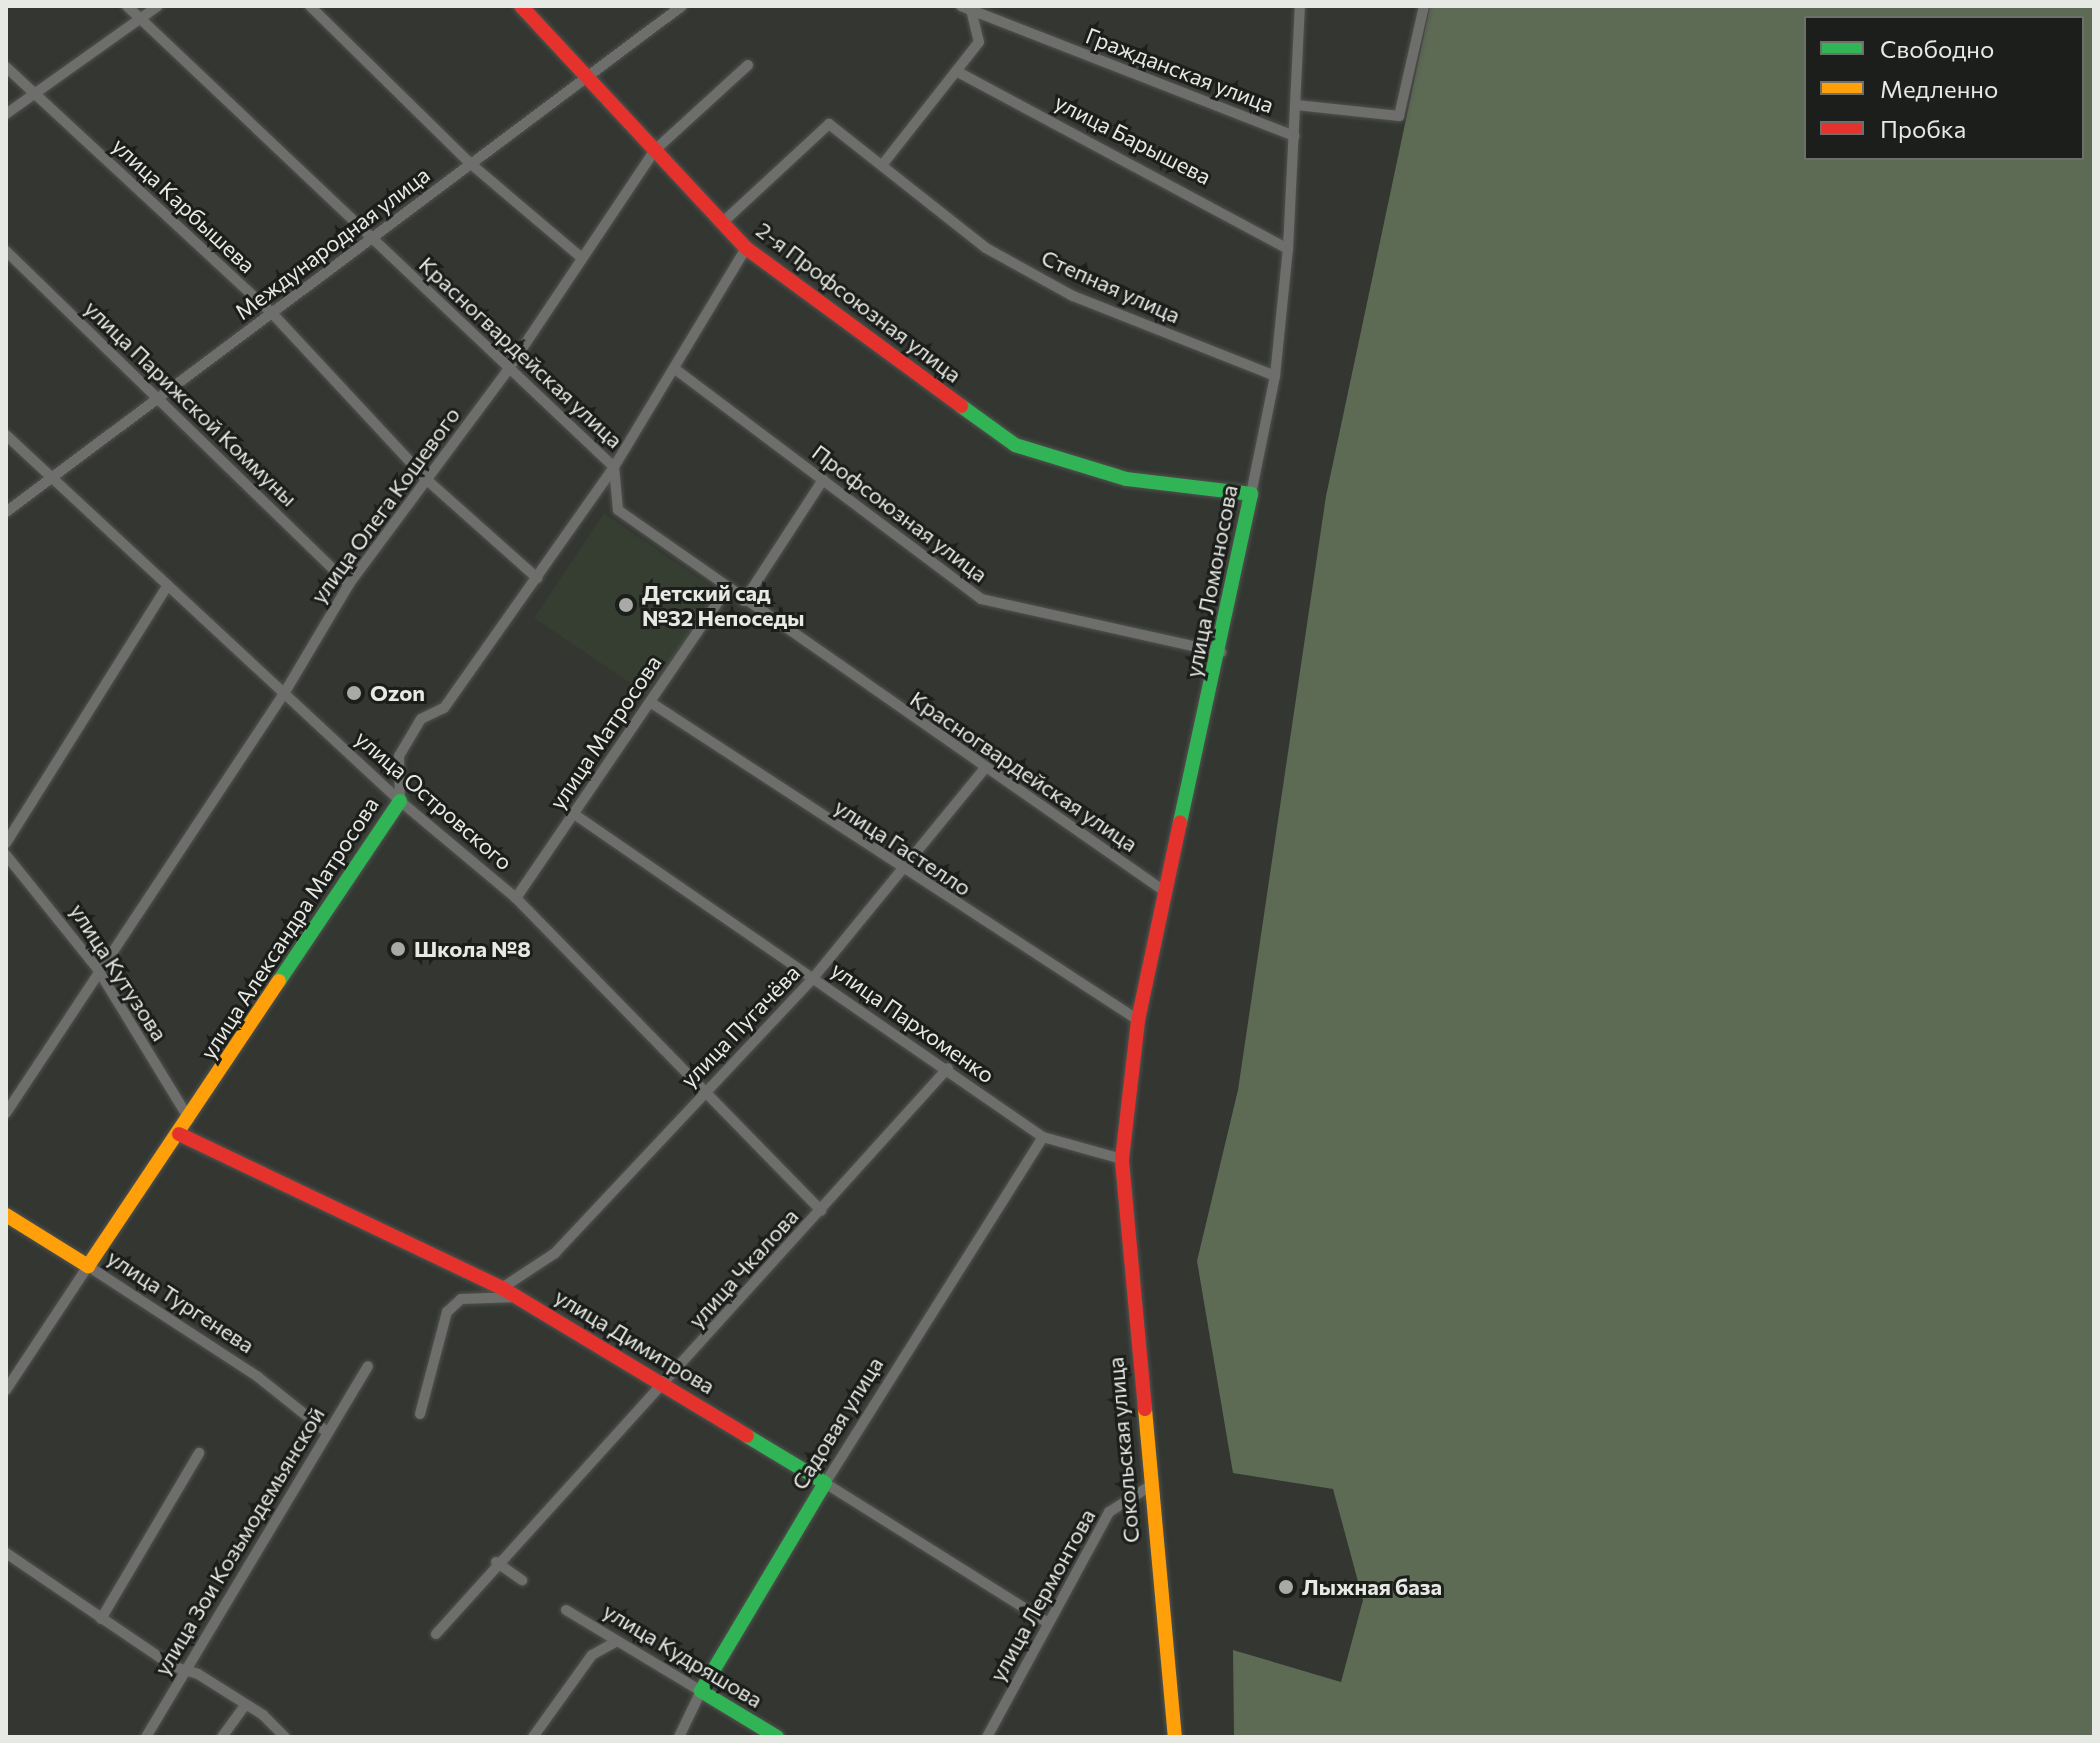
<!DOCTYPE html>
<meta charset="utf-8">
<style>
body{margin:0}
#map{position:relative;width:2100px;height:1743px;overflow:hidden;background:#333631;font-family:Commissioner,sans-serif}
div>[style]{position:absolute}
.built>*{inset:0;background:#363e32}
.forest>*{inset:0;background:#5d6a54}
.roads{filter:drop-shadow(0 0 2px #50524e) drop-shadow(0 0 2px #50524e)}
.street>*{height:10px;margin:-5px;padding:0 5px;transform-origin:5px;border-radius:5px;background:#6e6f6c}
.fast>*{height:14px;margin:-7px;padding:0 7px;transform-origin:7px;border-radius:7px;background:#30b455}
.slow>*{height:14px;margin:-7px;padding:0 7px;transform-origin:7px;border-radius:7px;background:#ff9f0a}
.jam>*{height:14px;margin:-7px;padding:0 7px;transform-origin:7px;border-radius:7px;background:#e5322d}
.dots>*{width:22px;height:22px;translate:-50% -50%;box-sizing:border-box;border:4px solid #1c1e1b;border-radius:50%}
span{translate:-50% -50%;white-space:nowrap;text-align:center;line-height:1.15;-webkit-text-stroke:6px #1c1e1b;paint-order:stroke}
.street-label{font-size:22px;color:#e6e9e4}
.poi-label{font-size:22px;color:#e6e9e4;font-weight:700}
.left{translate:0 -50%;text-align:left}
.frame{position:absolute;inset:0;border:8px solid #e6e9e4;pointer-events:none}
.legend{position:absolute;left:1804px;top:16px;width:280px;height:144px;box-sizing:border-box;background:#1c1e1b;border:2px solid #6d6f6b;margin:0;padding:10px 14px;list-style:none;font-size:24px;color:#e6e9e4}
.legend li{display:flex;align-items:center;gap:16px;height:40px}
.legend b{width:40px;border:2px solid #6d6f6b}
</style>
<div id="map">
<div class="built">
<i style="clip-path:polygon(604px 513px,719px 592px,648px 695px,534px 618px)"></i>
</div>
<div class="forest">
<i style="clip-path:polygon(evenodd,1430px 6px,2094px 6px,2094px 1737px,1234px 1737px,1233px 1650px,1341px 1682px,1363px 1600px,1333px 1489px,1233px 1473px,1197px 1261px,1238px 1090px,1326px 496px,1430px 6px,1806px 18px,2082px 18px,2082px 158px,1806px 158px,1806px 18px)"></i>
</div>
<div class="roads">
<div class="street">
<i style="left:127px;top:6px;width:671px;rotate:43.43deg"></i>
<i style="left:614px;top:467px;width:43px;rotate:84.7deg"></i>
<i style="left:618px;top:510px;width:669px;rotate:34.9deg"></i>
<i style="left:310px;top:6px;width:226px;rotate:44.5deg"></i>
<i style="left:471px;top:164px;width:145px;rotate:40.3deg"></i>
<i style="left:961px;top:6px;width:358px;rotate:21.3deg"></i>
<i style="left:6px;top:67px;width:361px;rotate:42.8deg"></i>
<i style="left:271px;top:312px;width:228px;rotate:47.1deg"></i>
<i style="left:426px;top:479px;width:149px;rotate:41.7deg"></i>
<i style="left:956px;top:71px;width:377px;rotate:28.2deg"></i>
<i style="left:1296px;top:105px;width:104px;rotate:6.1deg"></i>
<i style="left:1399px;top:116px;width:113px;rotate:-77.2deg"></i>
<i style="left:6px;top:114px;width:186px;rotate:-35.4deg"></i>
<i style="left:883px;top:164px;width:155px;rotate:-51.8deg"></i>
<i style="left:979px;top:42px;width:36px;rotate:-104deg"></i>
<i style="left:722px;top:223px;width:146px;rotate:-42.8deg"></i>
<i style="left:829px;top:124px;width:200px;rotate:38.3deg"></i>
<i style="left:986px;top:248px;width:99px;rotate:28.9deg"></i>
<i style="left:1073px;top:296px;width:217px;rotate:21.6deg"></i>
<i style="left:6px;top:251px;width:478px;rotate:44.2deg"></i>
<i style="left:675px;top:369px;width:383px;rotate:36.9deg"></i>
<i style="left:981px;top:599px;width:246px;rotate:12.5deg"></i>
<i style="left:6px;top:435px;width:538px;rotate:42.89deg"></i>
<i style="left:400px;top:801px;width:151px;rotate:39.9deg"></i>
<i style="left:516px;top:898px;width:437px;rotate:45.7deg"></i>
<i style="left:1251px;top:494px;width:120px;rotate:-78.5deg"></i>
<i style="left:1275px;top:376px;width:128px;rotate:-84.2deg"></i>
<i style="left:1288px;top:249px;width:243px;rotate:-87.2deg"></i>
<i style="left:6px;top:512px;width:844px;rotate:-36.82deg"></i>
<i style="left:744px;top:601px;width:145px;rotate:-56.9deg"></i>
<i style="left:650px;top:702px;width:582px;rotate:33.09deg"></i>
<i style="left:400px;top:801px;width:45px;rotate:-91.3deg"></i>
<i style="left:399px;top:756px;width:43px;rotate:-59.3deg"></i>
<i style="left:421px;top:719px;width:25px;rotate:-26deg"></i>
<i style="left:444px;top:708px;width:295px;rotate:-54.8deg"></i>
<i style="left:614px;top:467px;width:256px;rotate:-58.9deg"></i>
<i style="left:574px;top:814px;width:569px;rotate:34.56deg"></i>
<i style="left:1043px;top:1137px;width:82px;rotate:15.6deg"></i>
<i style="left:6px;top:843px;width:303px;rotate:-57.9deg"></i>
<i style="left:6px;top:855px;width:145px;rotate:51.2deg"></i>
<i style="left:97px;top:968px;width:177px;rotate:58.6deg"></i>
<i style="left:516px;top:898px;width:374px;rotate:-55.7deg"></i>
<i style="left:6px;top:1113px;width:505px;rotate:-56.47deg"></i>
<i style="left:285px;top:692px;width:126px;rotate:-59.3deg"></i>
<i style="left:349px;top:584px;width:265px;rotate:-53.4deg"></i>
<i style="left:507px;top:371px;width:266px;rotate:-56.2deg"></i>
<i style="left:655px;top:150px;width:126px;rotate:-42.4deg"></i>
<i style="left:1043px;top:1137px;width:409px;rotate:122.2deg"></i>
<i style="left:825px;top:1483px;width:263px;rotate:32.1deg"></i>
<i style="left:502px;top:1288px;width:64px;rotate:-33.4deg"></i>
<i style="left:555px;top:1253px;width:378px;rotate:-46.8deg"></i>
<i style="left:814px;top:977px;width:269px;rotate:-50.7deg"></i>
<i style="left:6px;top:1390px;width:149px;rotate:-56.5deg"></i>
<i style="left:88px;top:1266px;width:203px;rotate:33.1deg"></i>
<i style="left:258px;top:1377px;width:88px;rotate:38.6deg"></i>
<i style="left:420px;top:1414px;width:106px;rotate:-75.2deg"></i>
<i style="left:447px;top:1312px;width:19px;rotate:-43deg"></i>
<i style="left:461px;top:1299px;width:57px;rotate:-2deg"></i>
<i style="left:6px;top:1553px;width:201px;rotate:34.2deg"></i>
<i style="left:172px;top:1666px;width:27px;rotate:17deg"></i>
<i style="left:198px;top:1674px;width:77px;rotate:32.2deg"></i>
<i style="left:263px;top:1715px;width:31px;rotate:45deg"></i>
<i style="left:496px;top:1562px;width:32px;rotate:35deg"></i>
<i style="left:566px;top:1610px;width:157px;rotate:31deg"></i>
<i style="left:701px;top:1691px;width:51px;rotate:115.6deg"></i>
<i style="left:101px;top:1619px;width:193px;rotate:-59.4deg"></i>
<i style="left:436px;top:1634px;width:763px;rotate:-47.87deg"></i>
<i style="left:146px;top:1737px;width:432px;rotate:-59.1deg"></i>
<i style="left:222px;top:1737px;width:36px;rotate:-54deg"></i>
<i style="left:533px;top:1737px;width:101px;rotate:-54.3deg"></i>
<i style="left:592px;top:1655px;width:25px;rotate:-29deg"></i>
<i style="left:987px;top:1737px;width:256px;rotate:-61.5deg"></i>
<i style="left:1109px;top:1512px;width:45px;rotate:-32.3deg"></i>
</div>
<div class="fast">
<i style="left:961px;top:406px;width:67px;rotate:35.8deg"></i>
<i style="left:1015px;top:445px;width:116px;rotate:17deg"></i>
<i style="left:1126px;top:479px;width:126px;rotate:6.8deg"></i>
<i style="left:1251px;top:494px;width:336px;rotate:102.2deg"></i>
<i style="left:279px;top:981px;width:217px;rotate:-56.1deg"></i>
<i style="left:747px;top:1436px;width:91px;rotate:31.1deg"></i>
<i style="left:825px;top:1483px;width:242px;rotate:120.8deg"></i>
<i style="left:701px;top:1691px;width:89px;rotate:31.2deg"></i>
</div>
<div class="slow">
<i style="left:6px;top:1215px;width:97px;rotate:31.9deg"></i>
<i style="left:88px;top:1266px;width:343px;rotate:-56.2deg"></i>
<i style="left:1145px;top:1409px;width:329px;rotate:84.8deg"></i>
</div>
<div class="jam">
<i style="left:521px;top:6px;width:330px;rotate:47.1deg"></i>
<i style="left:746px;top:248px;width:267px;rotate:36.3deg"></i>
<i style="left:179px;top:1134px;width:358px;rotate:25.5deg"></i>
<i style="left:502px;top:1288px;width:286px;rotate:31.1deg"></i>
<i style="left:1145px;top:1409px;width:251px;rotate:-95.3deg"></i>
<i style="left:1122px;top:1159px;width:140px;rotate:-83.4deg"></i>
<i style="left:1138px;top:1020px;width:202px;rotate:-78deg"></i>
</div>
</div>
<div class="dots">
<i style="left:626px;top:605px;background:#a7aaa5"></i>
<i style="left:354px;top:693px;background:#a7aaa5"></i>
<i style="left:398px;top:949px;background:#a7aaa5"></i>
<i style="left:1286px;top:1587px;background:#a7aaa5"></i>
</div>
<div class="street-label">
<span style="left:1180px;top:70px;rotate:21deg">Гражданская улица</span>
<span style="left:1133px;top:139px;rotate:27deg">улица Барышева</span>
<span style="left:184px;top:205px;rotate:43deg">улица Карбышева</span>
<span style="left:332px;top:243px;rotate:-37deg">Международная улица</span>
<span style="left:1111px;top:286px;rotate:24deg">Степная улица</span>
<span style="left:859px;top:302px;rotate:37deg">2-я Профсоюзная улица</span>
<span style="left:521px;top:352px;rotate:43deg">Красногвардейская улица</span>
<span style="left:191px;top:403px;rotate:44deg">улица Парижской Коммуны</span>
<span style="left:385px;top:505px;rotate:-54deg">улица Олега Кошевого</span>
<span style="left:900px;top:513px;rotate:37deg">Профсоюзная улица</span>
<span style="left:1211px;top:581px;rotate:-79deg">улица Ломоносова</span>
<span style="left:605px;top:732px;rotate:-56deg">улица Матросова</span>
<span style="left:1024px;top:771px;rotate:34deg">Красногвардейская улица</span>
<span style="left:434px;top:800px;rotate:41deg">улица Островского</span>
<span style="left:903px;top:847px;rotate:33deg">улица Гастелло</span>
<span style="left:289px;top:928px;rotate:-57deg">улица Александра Матросова</span>
<span style="left:119px;top:972px;rotate:57deg">улица Кутузова</span>
<span style="left:913px;top:1022px;rotate:35deg">улица Пархоменко</span>
<span style="left:740px;top:1026px;rotate:-46deg">улица Пугачёва</span>
<span style="left:743px;top:1268px;rotate:-48deg">улица Чкалова</span>
<span style="left:181px;top:1301px;rotate:33deg">улица Тургенева</span>
<span style="left:635px;top:1341px;rotate:31deg">улица Димитрова</span>
<span style="left:837px;top:1423px;rotate:-58deg">Садовая улица</span>
<span style="left:1123px;top:1450px;rotate:-95deg">Сокольская улица</span>
<span style="left:239px;top:1541px;rotate:-59deg">улица Зои Козьмодемьянской</span>
<span style="left:1042px;top:1595px;rotate:-61deg">улица Лермонтова</span>
<span style="left:683px;top:1655px;rotate:31deg">улица Кудряшова</span>
</div>
<div class="poi-label">
<span class="left" style="left:642px;top:605px">Детский сад<br>№32 Непоседы</span>
<span class="left" style="left:370px;top:693px">Ozon</span>
<span class="left" style="left:414px;top:949px">Школа №8</span>
<span class="left" style="left:1302px;top:1587px">Лыжная база</span>
</div>
<div class="frame"></div>
<ul class="legend">
<li><b style="height:10px;background:#30b455"></b>Свободно</li>
<li><b style="height:10px;background:#ff9f0a"></b>Медленно</li>
<li><b style="height:10px;background:#e5322d"></b>Пробка</li>
</ul>
</div>
